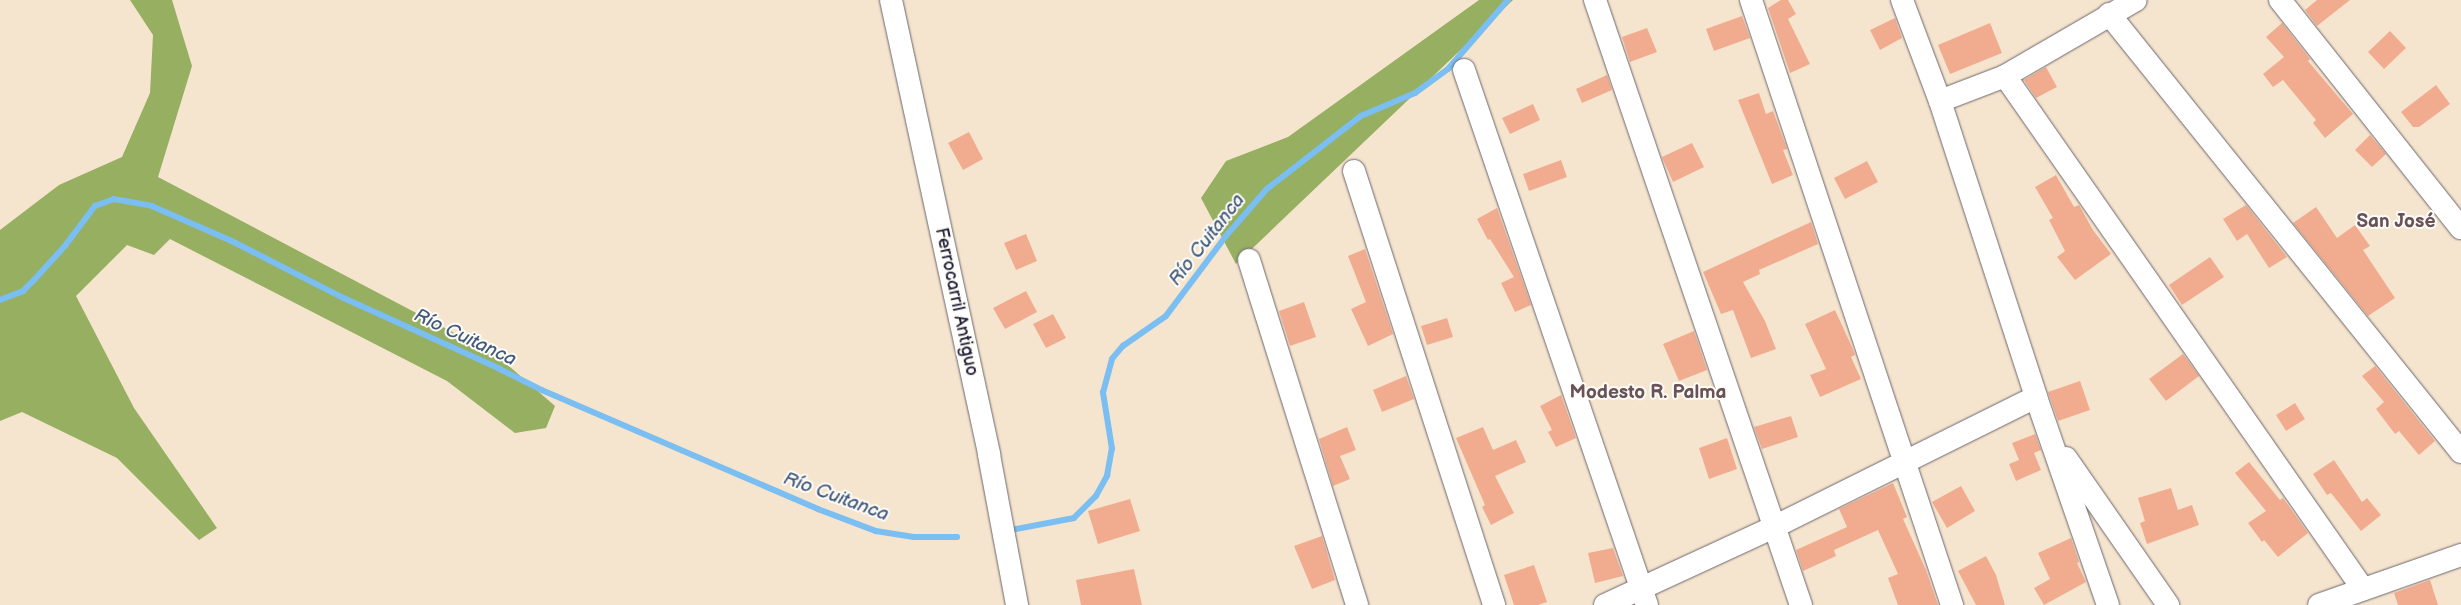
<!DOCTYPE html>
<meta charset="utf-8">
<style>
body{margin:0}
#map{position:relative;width:2461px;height:605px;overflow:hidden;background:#f6e5ce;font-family:"Balsamiq Sans",sans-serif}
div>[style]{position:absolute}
.forest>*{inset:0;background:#96af60}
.stream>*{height:5.5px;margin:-2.75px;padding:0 2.75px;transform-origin:2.75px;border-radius:2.75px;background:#7bbef1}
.building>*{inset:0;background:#f1ac90}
.roads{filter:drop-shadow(0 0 1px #6c666e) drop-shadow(0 0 1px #6c666e)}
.minor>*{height:22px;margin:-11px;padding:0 11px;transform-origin:11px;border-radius:11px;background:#fff}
span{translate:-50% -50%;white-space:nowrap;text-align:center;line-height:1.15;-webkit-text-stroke:4px #fdfcf7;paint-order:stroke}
.street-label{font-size:18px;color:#22223b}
.neighbourhood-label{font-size:19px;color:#6a5259;font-weight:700}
.water-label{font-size:19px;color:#41597b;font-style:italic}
</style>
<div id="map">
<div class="forest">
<i style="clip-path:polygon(130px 0,172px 0,192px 66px,158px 177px,496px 355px,555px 406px,546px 428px,515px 433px,447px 381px,170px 239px,154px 255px,127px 245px,76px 296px,134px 408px,217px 528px,199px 540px,117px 458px,22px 412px,0 421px,0 230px,59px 185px,122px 157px,150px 93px,153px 35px)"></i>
<i style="clip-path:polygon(1479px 0,1513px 0,1236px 264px,1201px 198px,1226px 161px,1288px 137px)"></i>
</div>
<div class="stream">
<i style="left:0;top:300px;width:25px;rotate:-21deg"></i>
<i style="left:23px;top:291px;width:16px;rotate:-45deg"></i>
<i style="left:34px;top:280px;width:46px;rotate:-47.6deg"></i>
<i style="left:65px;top:246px;width:50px;rotate:-53.1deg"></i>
<i style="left:95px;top:206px;width:20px;rotate:-20deg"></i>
<i style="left:114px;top:199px;width:39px;rotate:10deg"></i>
<i style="left:152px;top:206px;width:85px;rotate:23.6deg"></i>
<i style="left:230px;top:240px;width:128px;rotate:27deg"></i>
<i style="left:344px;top:298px;width:169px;rotate:24.4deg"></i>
<i style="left:498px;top:368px;width:49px;rotate:26.6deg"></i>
<i style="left:542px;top:390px;width:301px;rotate:23.3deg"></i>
<i style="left:818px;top:509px;width:62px;rotate:20.8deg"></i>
<i style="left:876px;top:531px;width:38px;rotate:9deg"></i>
<i style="left:914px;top:537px;width:43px"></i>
<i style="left:1016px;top:529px;width:59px;rotate:-10.7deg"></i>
<i style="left:1074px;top:518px;width:31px;rotate:-45deg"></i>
<i style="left:1096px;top:496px;width:23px;rotate:-61deg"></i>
<i style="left:1107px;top:476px;width:27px;rotate:-80deg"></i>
<i style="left:1112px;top:449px;width:57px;rotate:-99.1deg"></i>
<i style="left:1103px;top:393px;width:35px;rotate:-75deg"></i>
<i style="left:1112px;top:359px;width:17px;rotate:-50deg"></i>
<i style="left:1123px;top:346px;width:52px;rotate:-34.9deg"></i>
<i style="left:1166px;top:316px;width:100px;rotate:-53.1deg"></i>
<i style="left:1226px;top:236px;width:62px;rotate:-48.9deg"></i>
<i style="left:1267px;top:189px;width:119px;rotate:-37.8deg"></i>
<i style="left:1361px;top:116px;width:59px;rotate:-23.1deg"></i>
<i style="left:1415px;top:93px;width:41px;rotate:-36deg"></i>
<i style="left:1448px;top:69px;width:91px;rotate:-49deg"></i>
</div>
<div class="building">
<i style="clip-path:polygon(1781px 0,1788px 0,1796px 14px,1788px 19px,1810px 64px,1790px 73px,1768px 8px)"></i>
<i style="clip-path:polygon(2317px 0,2350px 0,2317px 26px,2305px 10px)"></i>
<i style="clip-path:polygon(1742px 16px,1750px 38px,1714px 51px,1706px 29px)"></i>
<i style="clip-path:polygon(1895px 18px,1902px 38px,1880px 50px,1870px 30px)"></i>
<i style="clip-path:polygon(1990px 23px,2002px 53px,1950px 74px,1938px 45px)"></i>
<i style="clip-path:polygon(2282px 23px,2310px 59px,2308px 61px,2353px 114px,2325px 138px,2313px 123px,2316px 120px,2283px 80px,2273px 87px,2263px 74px,2284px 57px,2266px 37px)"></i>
<i style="clip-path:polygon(1647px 28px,1657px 52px,1630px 62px,1622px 37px)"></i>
<i style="clip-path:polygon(2390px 31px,2406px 48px,2384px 69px,2368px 52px)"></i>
<i style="clip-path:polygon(2046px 67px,2057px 87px,2036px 98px,2024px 80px)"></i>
<i style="clip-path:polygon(1607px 75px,1612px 90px,1582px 103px,1576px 89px)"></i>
<i style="clip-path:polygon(2436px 85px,2450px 104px,2419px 127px,2413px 127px,2401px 112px)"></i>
<i style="clip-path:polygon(1759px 93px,1766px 114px,1773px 111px,1787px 149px,1783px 150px,1793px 175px,1772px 184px,1738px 100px)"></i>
<i style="clip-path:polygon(1533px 104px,1540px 120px,1510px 134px,1502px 118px)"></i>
<i style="clip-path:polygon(969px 132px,983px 159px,963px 170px,948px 143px)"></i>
<i style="clip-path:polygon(2370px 135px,2386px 154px,2372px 167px,2355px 150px)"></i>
<i style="clip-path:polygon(1692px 143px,1704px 167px,1673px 182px,1662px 157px)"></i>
<i style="clip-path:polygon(1561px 160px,1567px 177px,1529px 191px,1523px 174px)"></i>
<i style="clip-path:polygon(1867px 161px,1878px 182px,1845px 199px,1834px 178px)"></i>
<i style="clip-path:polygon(2056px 175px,2074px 207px,2079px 205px,2093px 230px,2111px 254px,2075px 280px,2057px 257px,2065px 251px,2049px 220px,2053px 218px,2035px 187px)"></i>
<i style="clip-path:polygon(2246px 205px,2287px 257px,2269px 268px,2247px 234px,2237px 241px,2223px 219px)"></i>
<i style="clip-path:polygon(2316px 207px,2337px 238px,2355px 225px,2370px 246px,2363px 250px,2395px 298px,2368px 316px,2293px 223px)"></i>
<i style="clip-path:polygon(1497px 208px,1531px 305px,1515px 312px,1501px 283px,1514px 277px,1490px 239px,1488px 240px,1477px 219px)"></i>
<i style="clip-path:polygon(1811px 222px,1818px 244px,1759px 270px,1760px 274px,1743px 282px,1765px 321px,1776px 349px,1751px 358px,1733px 310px,1721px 314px,1703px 272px)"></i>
<i style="clip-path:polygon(1026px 234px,1037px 261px,1016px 270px,1004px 243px)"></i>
<i style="clip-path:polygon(1365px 249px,1393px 334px,1368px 346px,1351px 309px,1366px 302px,1348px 256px)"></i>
<i style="clip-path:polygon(2210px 257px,2224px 277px,2182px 305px,2169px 285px)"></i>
<i style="clip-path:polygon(1026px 291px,1037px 312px,1005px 329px,993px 308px)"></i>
<i style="clip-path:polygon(1304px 302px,1316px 337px,1290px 346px,1279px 311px)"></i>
<i style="clip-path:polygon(1835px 310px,1852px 347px,1855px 355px,1851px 357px,1861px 379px,1820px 397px,1810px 375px,1826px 369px,1805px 324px)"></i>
<i style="clip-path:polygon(1053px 314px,1066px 338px,1046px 348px,1033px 324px)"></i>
<i style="clip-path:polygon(1447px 318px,1453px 337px,1427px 345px,1421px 326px)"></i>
<i style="clip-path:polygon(1694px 331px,1707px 370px,1679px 381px,1663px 344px)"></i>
<i style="clip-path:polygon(2183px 354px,2199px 376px,2166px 401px,2149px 379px)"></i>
<i style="clip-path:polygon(2375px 366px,2435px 441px,2419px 455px,2399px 431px,2395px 434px,2376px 409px,2384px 402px,2362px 376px)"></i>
<i style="clip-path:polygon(1406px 376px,1414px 399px,1382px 412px,1373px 390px)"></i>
<i style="clip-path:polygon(2080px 381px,2090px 410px,2058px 421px,2048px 392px)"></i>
<i style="clip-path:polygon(1561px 395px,1576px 438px,1556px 447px,1548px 432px,1552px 430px,1540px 406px)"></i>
<i style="clip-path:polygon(2295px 403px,2305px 419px,2286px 431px,2276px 415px)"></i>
<i style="clip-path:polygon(1791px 416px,1798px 437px,1762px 449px,1754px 427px)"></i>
<i style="clip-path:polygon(1347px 427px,1356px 450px,1340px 456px,1350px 479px,1333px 486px,1319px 439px)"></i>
<i style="clip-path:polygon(1483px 427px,1493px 450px,1516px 440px,1526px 462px,1495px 476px,1514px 513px,1491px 525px,1482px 507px,1485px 505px,1456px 438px)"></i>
<i style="clip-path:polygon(2035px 434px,2041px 450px,2034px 453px,2041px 470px,2016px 481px,2009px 464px,2019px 460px,2012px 443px)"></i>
<i style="clip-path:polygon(1727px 438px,1737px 469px,1709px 479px,1699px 448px)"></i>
<i style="clip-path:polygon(2334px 460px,2362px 502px,2367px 498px,2381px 515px,2361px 531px,2331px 493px,2327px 495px,2313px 474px)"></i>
<i style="clip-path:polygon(2249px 462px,2280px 500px,2283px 498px,2308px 533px,2278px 557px,2264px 540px,2262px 542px,2248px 523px,2266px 511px,2235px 473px)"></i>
<i style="clip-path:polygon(1893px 483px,1907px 517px,1903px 519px,1926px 570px,1938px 605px,1898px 605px,1888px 578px,1898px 574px,1878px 530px,1834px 550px,1836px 556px,1803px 571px,1796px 550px,1847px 527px,1839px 509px)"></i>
<i style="clip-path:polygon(1961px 486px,1975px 511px,1947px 528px,1932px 502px)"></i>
<i style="clip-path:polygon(2171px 488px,2178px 510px,2192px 505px,2199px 525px,2147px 544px,2140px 523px,2145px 521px,2138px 498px)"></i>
<i style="clip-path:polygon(1130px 499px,1140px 531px,1098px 544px,1088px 511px)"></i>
<i style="clip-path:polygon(1322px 536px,1335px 580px,1312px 589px,1294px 546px)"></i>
<i style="clip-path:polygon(2071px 538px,2079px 562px,2077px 563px,2086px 582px,2044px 605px,2034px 588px,2050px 579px,2038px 553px)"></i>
<i style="clip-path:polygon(1613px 548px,1623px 576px,1595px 583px,1588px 553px)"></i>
<i style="clip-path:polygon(1986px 556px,1996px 575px,2005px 605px,1976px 605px,1958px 571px)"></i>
<i style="clip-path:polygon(1534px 565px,1547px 602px,1538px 605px,1514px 605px,1504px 575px)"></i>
<i style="clip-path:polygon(1134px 569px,1142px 605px,1081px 605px,1076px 580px)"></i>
<i style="clip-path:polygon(2430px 580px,2438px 605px,2398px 605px,2394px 593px)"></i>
</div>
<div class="roads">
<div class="minor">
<i style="left:891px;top:0;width:465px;rotate:77.8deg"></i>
<i style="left:989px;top:455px;width:153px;rotate:79.4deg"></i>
<i style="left:1595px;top:0;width:639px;rotate:71.2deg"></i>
<i style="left:1751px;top:0;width:638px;rotate:71.62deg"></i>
<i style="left:1902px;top:0;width:108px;rotate:69.4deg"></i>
<i style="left:1940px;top:101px;width:311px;rotate:72deg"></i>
<i style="left:2036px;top:397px;width:220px;rotate:70.9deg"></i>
<i style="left:2280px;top:0;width:291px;rotate:51.6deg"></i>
<i style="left:2109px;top:14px;width:562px;rotate:51.21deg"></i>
<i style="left:1464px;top:70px;width:565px;rotate:71.12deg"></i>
<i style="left:2005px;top:76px;width:626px;rotate:55.09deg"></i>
<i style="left:1940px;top:101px;width:70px;rotate:-21deg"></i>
<i style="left:2005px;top:76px;width:151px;rotate:-30.1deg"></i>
<i style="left:1354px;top:171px;width:456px;rotate:72.1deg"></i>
<i style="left:1249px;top:260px;width:362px;rotate:72.6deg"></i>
<i style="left:2066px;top:458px;width:179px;rotate:55.2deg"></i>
<i style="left:1605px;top:605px;width:188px;rotate:-24.8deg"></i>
<i style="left:1776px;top:526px;width:290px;rotate:-26.4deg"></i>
<i style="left:2319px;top:605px;width:151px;rotate:-19.4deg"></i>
</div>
</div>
<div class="street-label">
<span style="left:956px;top:302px;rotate:78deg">Ferrocarril Antiguo</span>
</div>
<div class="neighbourhood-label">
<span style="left:2396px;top:222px">San José</span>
<span style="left:1648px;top:393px">Modesto R. Palma</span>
</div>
<div class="water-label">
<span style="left:1207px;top:240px;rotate:-52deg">Río Cuitanca</span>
<span style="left:465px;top:338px;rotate:25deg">Río Cuitanca</span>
<span style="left:836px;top:497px;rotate:20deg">Río Cuitanca</span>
</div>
</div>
